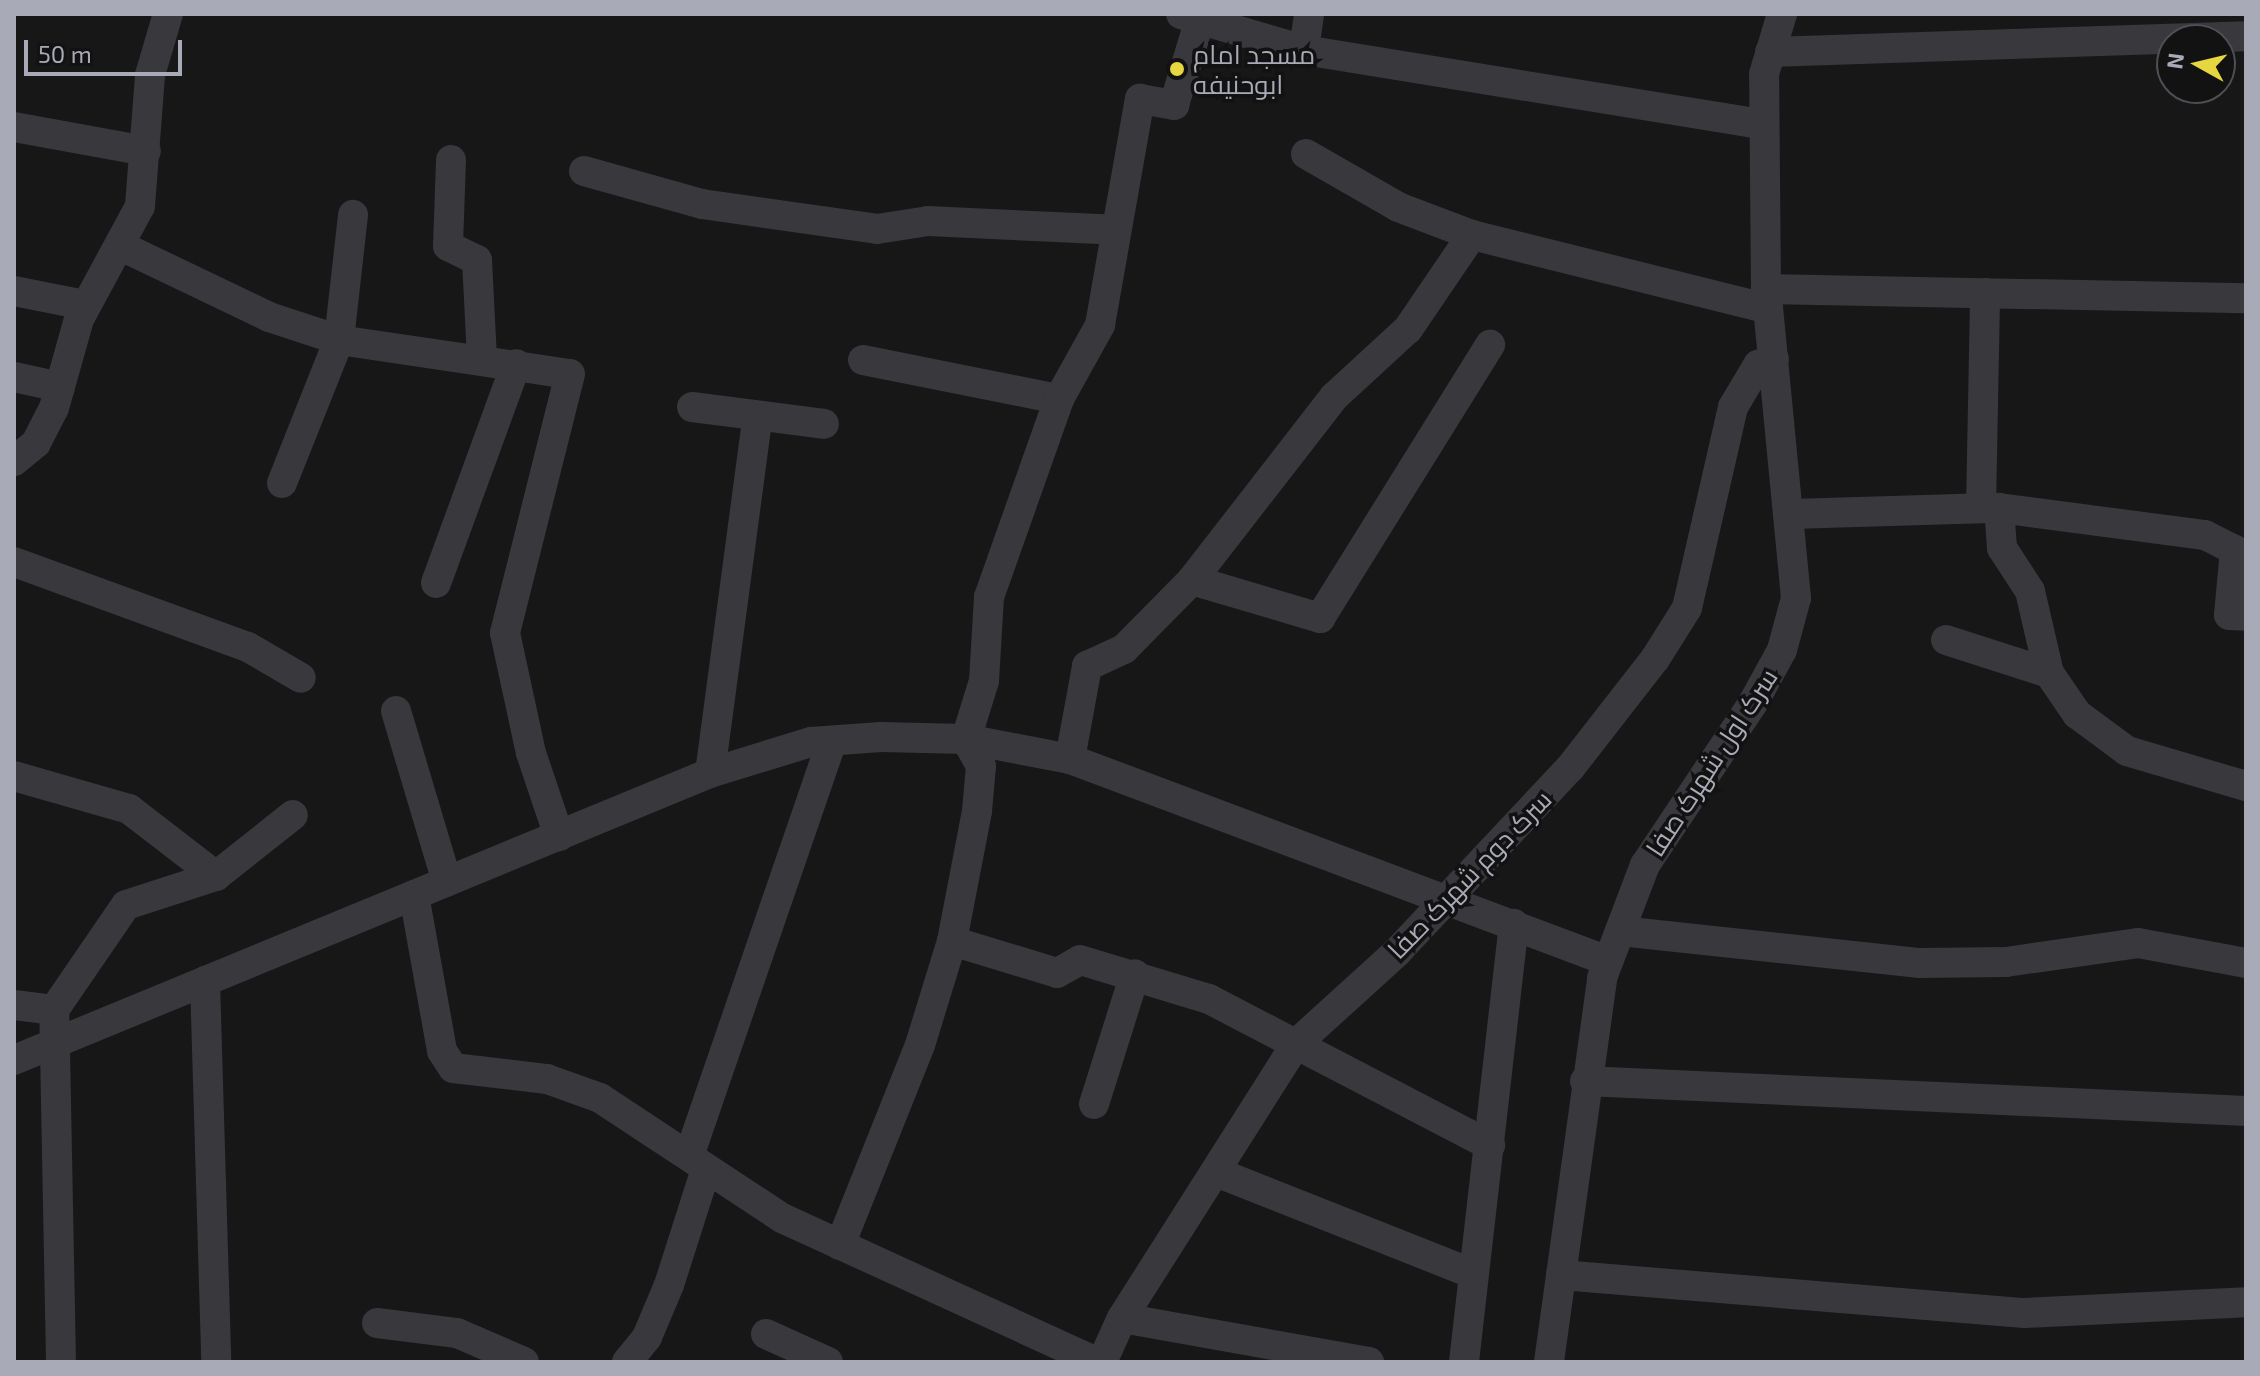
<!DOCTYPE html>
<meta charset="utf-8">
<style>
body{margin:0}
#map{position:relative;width:2260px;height:1376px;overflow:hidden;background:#171718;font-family:"Exo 2",Cairo,sans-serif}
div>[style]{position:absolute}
.minor>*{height:30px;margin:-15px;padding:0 15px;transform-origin:15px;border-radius:15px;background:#38383d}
.dots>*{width:22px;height:22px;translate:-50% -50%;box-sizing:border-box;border:4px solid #121213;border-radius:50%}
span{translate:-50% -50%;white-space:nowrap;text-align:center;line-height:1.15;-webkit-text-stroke:7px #121213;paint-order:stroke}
.poi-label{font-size:26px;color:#a9aab7}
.left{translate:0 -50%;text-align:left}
.street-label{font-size:26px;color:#a9aab7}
.frame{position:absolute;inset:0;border:16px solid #a9aab7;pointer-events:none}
.north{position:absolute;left:2156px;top:24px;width:80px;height:80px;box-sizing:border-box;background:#121213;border:2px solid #4e4f55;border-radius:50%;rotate:278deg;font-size:22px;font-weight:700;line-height:32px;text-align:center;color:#a9aab7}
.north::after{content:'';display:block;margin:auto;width:28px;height:36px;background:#e6d740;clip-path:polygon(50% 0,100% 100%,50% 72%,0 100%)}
.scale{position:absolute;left:24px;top:40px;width:158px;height:36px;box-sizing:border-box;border:4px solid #a9aab7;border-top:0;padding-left:10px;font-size:24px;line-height:28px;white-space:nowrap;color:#a9aab7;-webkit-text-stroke:6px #121213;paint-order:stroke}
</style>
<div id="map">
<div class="minor">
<i style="left:1181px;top:14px;width:128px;rotate:16.3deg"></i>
<i style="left:1304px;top:50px;width:465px;rotate:9.2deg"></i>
<i style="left:1304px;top:50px;width:36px;rotate:-82deg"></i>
<i style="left:1770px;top:52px;width:476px;rotate:-1.9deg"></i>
<i style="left:14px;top:127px;width:134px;rotate:10.3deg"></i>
<i style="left:1306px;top:154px;width:106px;rotate:29.9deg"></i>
<i style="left:1398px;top:207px;width:79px;rotate:20.7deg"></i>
<i style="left:1472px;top:235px;width:305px;rotate:14deg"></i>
<i style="left:451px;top:160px;width:86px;rotate:92deg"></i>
<i style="left:448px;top:246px;width:32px;rotate:26deg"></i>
<i style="left:477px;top:260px;width:99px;rotate:87.1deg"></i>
<i style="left:584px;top:171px;width:123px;rotate:15.6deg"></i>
<i style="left:702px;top:204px;width:177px;rotate:8.1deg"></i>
<i style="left:877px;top:229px;width:52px;rotate:-8.9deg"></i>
<i style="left:928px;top:221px;width:188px;rotate:2.7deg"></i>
<i style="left:121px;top:246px;width:164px;rotate:25.6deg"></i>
<i style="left:269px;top:317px;width:74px;rotate:18.2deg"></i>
<i style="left:339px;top:340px;width:233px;rotate:8.4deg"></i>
<i style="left:570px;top:374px;width:267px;rotate:104.1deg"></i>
<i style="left:505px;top:633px;width:123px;rotate:77.8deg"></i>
<i style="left:531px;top:753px;width:88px;rotate:71.4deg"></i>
<i style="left:1766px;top:289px;width:480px;rotate:1.1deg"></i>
<i style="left:14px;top:291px;width:72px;rotate:11.2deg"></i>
<i style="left:863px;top:360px;width:200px;rotate:11.3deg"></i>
<i style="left:14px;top:377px;width:47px;rotate:12.3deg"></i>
<i style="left:692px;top:407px;width:133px;rotate:7.3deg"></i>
<i style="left:14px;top:461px;width:28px;rotate:-39deg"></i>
<i style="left:36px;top:443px;width:39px;rotate:-63deg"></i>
<i style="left:54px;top:408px;width:92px;rotate:-74.3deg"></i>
<i style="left:79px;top:319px;width:128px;rotate:-61.6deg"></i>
<i style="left:140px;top:206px;width:131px;rotate:-85.6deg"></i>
<i style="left:150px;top:75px;width:64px;rotate:-73.6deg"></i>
<i style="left:282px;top:483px;width:154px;rotate:-68.3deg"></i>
<i style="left:339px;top:340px;width:126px;rotate:-83.6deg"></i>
<i style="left:1981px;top:508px;width:215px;rotate:-88.9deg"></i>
<i style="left:1999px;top:508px;width:40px;rotate:85.7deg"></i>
<i style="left:2002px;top:548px;width:51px;rotate:56.9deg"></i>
<i style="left:2030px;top:591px;width:84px;rotate:77deg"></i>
<i style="left:2049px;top:673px;width:50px;rotate:55.7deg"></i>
<i style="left:2077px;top:714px;width:62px;rotate:36.5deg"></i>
<i style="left:2127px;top:751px;width:124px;rotate:16.4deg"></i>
<i style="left:1791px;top:514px;width:208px;rotate:-1.7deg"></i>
<i style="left:1999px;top:508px;width:208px;rotate:7.5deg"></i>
<i style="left:2205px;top:535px;width:34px;rotate:27deg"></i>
<i style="left:2235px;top:550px;width:65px;rotate:95.3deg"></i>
<i style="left:2229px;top:615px;width:17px;rotate:3deg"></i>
<i style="left:14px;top:562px;width:249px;rotate:20deg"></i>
<i style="left:248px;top:647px;width:61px;rotate:30.3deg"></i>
<i style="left:1192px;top:580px;width:134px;rotate:16.5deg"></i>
<i style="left:1320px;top:618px;width:322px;rotate:-58.1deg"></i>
<i style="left:436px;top:583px;width:233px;rotate:-69.9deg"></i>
<i style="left:1946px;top:640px;width:108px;rotate:17.8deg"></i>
<i style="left:396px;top:711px;width:178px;rotate:73.4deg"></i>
<i style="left:1070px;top:759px;width:95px;rotate:-79.6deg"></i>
<i style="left:1087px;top:666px;width:41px;rotate:-24.7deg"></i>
<i style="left:1124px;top:649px;width:97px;rotate:-45.4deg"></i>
<i style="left:1192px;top:580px;width:232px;rotate:-52.2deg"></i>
<i style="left:1334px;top:397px;width:100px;rotate:-42.6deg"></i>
<i style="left:1408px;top:329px;width:114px;rotate:-55.8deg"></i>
<i style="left:710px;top:773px;width:357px;rotate:-82.4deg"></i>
<i style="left:14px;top:776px;width:120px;rotate:16deg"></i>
<i style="left:129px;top:809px;width:110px;rotate:37.6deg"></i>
<i style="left:414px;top:895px;width:158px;rotate:79.8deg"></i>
<i style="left:442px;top:1051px;width:20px;rotate:57deg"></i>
<i style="left:453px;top:1068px;width:95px;rotate:6.7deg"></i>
<i style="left:547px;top:1079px;width:56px;rotate:19.7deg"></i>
<i style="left:600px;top:1098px;width:218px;rotate:33.4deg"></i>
<i style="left:782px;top:1218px;width:345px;rotate:24.6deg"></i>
<i style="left:1620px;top:931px;width:302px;rotate:6.1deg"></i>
<i style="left:1920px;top:963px;width:86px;rotate:-0.7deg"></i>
<i style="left:2006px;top:962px;width:133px;rotate:-8.2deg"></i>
<i style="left:2138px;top:943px;width:110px;rotate:10.5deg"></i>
<i style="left:952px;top:941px;width:110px;rotate:16.9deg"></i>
<i style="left:1057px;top:973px;width:26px;rotate:-29deg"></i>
<i style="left:1080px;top:960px;width:135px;rotate:16.8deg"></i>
<i style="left:1209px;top:999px;width:317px;rotate:27.5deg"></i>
<i style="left:205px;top:981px;width:381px;rotate:88.3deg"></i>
<i style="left:14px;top:1005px;width:40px;rotate:7.1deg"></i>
<i style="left:14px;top:1060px;width:753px;rotate:-22.41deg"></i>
<i style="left:710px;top:773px;width:106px;rotate:-17.1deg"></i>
<i style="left:811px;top:742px;width:70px;rotate:-4.1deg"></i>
<i style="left:881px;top:737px;width:85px;rotate:1.3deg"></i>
<i style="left:966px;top:739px;width:106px;rotate:10.9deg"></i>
<i style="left:1070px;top:759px;width:575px;rotate:20.58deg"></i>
<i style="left:1585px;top:1081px;width:662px;rotate:2.6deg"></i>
<i style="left:1094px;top:1104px;width:136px;rotate:-72.5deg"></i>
<i style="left:689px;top:1156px;width:439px;rotate:-71deg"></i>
<i style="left:1216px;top:1172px;width:277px;rotate:21.6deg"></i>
<i style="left:840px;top:1245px;width:215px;rotate:-68.2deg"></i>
<i style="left:920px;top:1045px;width:109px;rotate:-72.9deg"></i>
<i style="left:952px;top:941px;width:132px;rotate:-79.1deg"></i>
<i style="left:977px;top:811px;width:45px;rotate:-84.9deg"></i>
<i style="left:981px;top:766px;width:31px;rotate:-119deg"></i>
<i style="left:966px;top:739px;width:61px;rotate:-72.8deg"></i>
<i style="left:984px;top:681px;width:84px;rotate:-86.6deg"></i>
<i style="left:989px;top:597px;width:210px;rotate:-70.5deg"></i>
<i style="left:1059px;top:399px;width:85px;rotate:-61deg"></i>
<i style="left:1100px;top:325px;width:230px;rotate:-80deg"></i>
<i style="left:1140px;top:99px;width:35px;rotate:10deg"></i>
<i style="left:1174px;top:105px;width:90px;rotate:-73.2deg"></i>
<i style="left:1561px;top:1275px;width:465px;rotate:4.7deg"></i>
<i style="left:2024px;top:1313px;width:222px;rotate:-2.8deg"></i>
<i style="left:1122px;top:1318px;width:251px;rotate:10.1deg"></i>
<i style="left:377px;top:1323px;width:81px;rotate:7.1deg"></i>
<i style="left:457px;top:1333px;width:73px;rotate:23.4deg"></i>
<i style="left:766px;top:1334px;width:68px;rotate:24.3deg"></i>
<i style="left:61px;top:1362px;width:352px;rotate:-91.1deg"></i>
<i style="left:54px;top:1010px;width:127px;rotate:-55.6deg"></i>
<i style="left:126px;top:905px;width:95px;rotate:-17.9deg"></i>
<i style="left:216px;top:876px;width:98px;rotate:-38.4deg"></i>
<i style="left:627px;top:1362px;width:32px;rotate:-51deg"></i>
<i style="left:647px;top:1337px;width:56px;rotate:-67.1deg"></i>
<i style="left:669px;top:1285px;width:122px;rotate:-72.3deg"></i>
<i style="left:1102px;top:1362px;width:48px;rotate:-65.6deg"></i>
<i style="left:1122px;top:1318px;width:325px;rotate:-57.6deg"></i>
<i style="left:1296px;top:1044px;width:137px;rotate:-42.3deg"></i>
<i style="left:1397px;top:952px;width:253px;rotate:-46.8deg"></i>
<i style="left:1570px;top:768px;width:138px;rotate:-52.1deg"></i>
<i style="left:1655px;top:659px;width:60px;rotate:-57.9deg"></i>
<i style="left:1687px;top:608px;width:206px;rotate:-77.1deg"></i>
<i style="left:1733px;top:407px;width:49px;rotate:-59.2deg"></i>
<i style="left:1758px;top:365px;width:17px;rotate:-21deg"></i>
<i style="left:1464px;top:1362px;width:441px;rotate:-83.5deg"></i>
<i style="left:1549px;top:1362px;width:388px;rotate:-82.1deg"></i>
<i style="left:1602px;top:978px;width:121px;rotate:-69.2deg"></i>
<i style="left:1645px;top:865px;width:195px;rotate:-56.3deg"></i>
<i style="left:1753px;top:703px;width:60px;rotate:-61.3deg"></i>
<i style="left:1782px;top:650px;width:54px;rotate:-74.9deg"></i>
<i style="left:1796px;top:598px;width:310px;rotate:-95.5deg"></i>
<i style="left:1766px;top:289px;width:215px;rotate:-90.5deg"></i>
<i style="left:1764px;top:74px;width:63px;rotate:-73.3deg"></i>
</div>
<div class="dots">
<i style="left:1177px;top:69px;background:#e6d740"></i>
</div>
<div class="poi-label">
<span class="left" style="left:1193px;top:69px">مسجد امام<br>ابوحنیفه</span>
</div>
<div class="street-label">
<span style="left:1711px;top:762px;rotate:-57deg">سرک اول شهرک صفا</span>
<span style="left:1469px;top:874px;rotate:-46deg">سرک دوم شهرک صفا</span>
</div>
<div class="frame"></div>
<div class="north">N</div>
<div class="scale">50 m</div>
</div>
